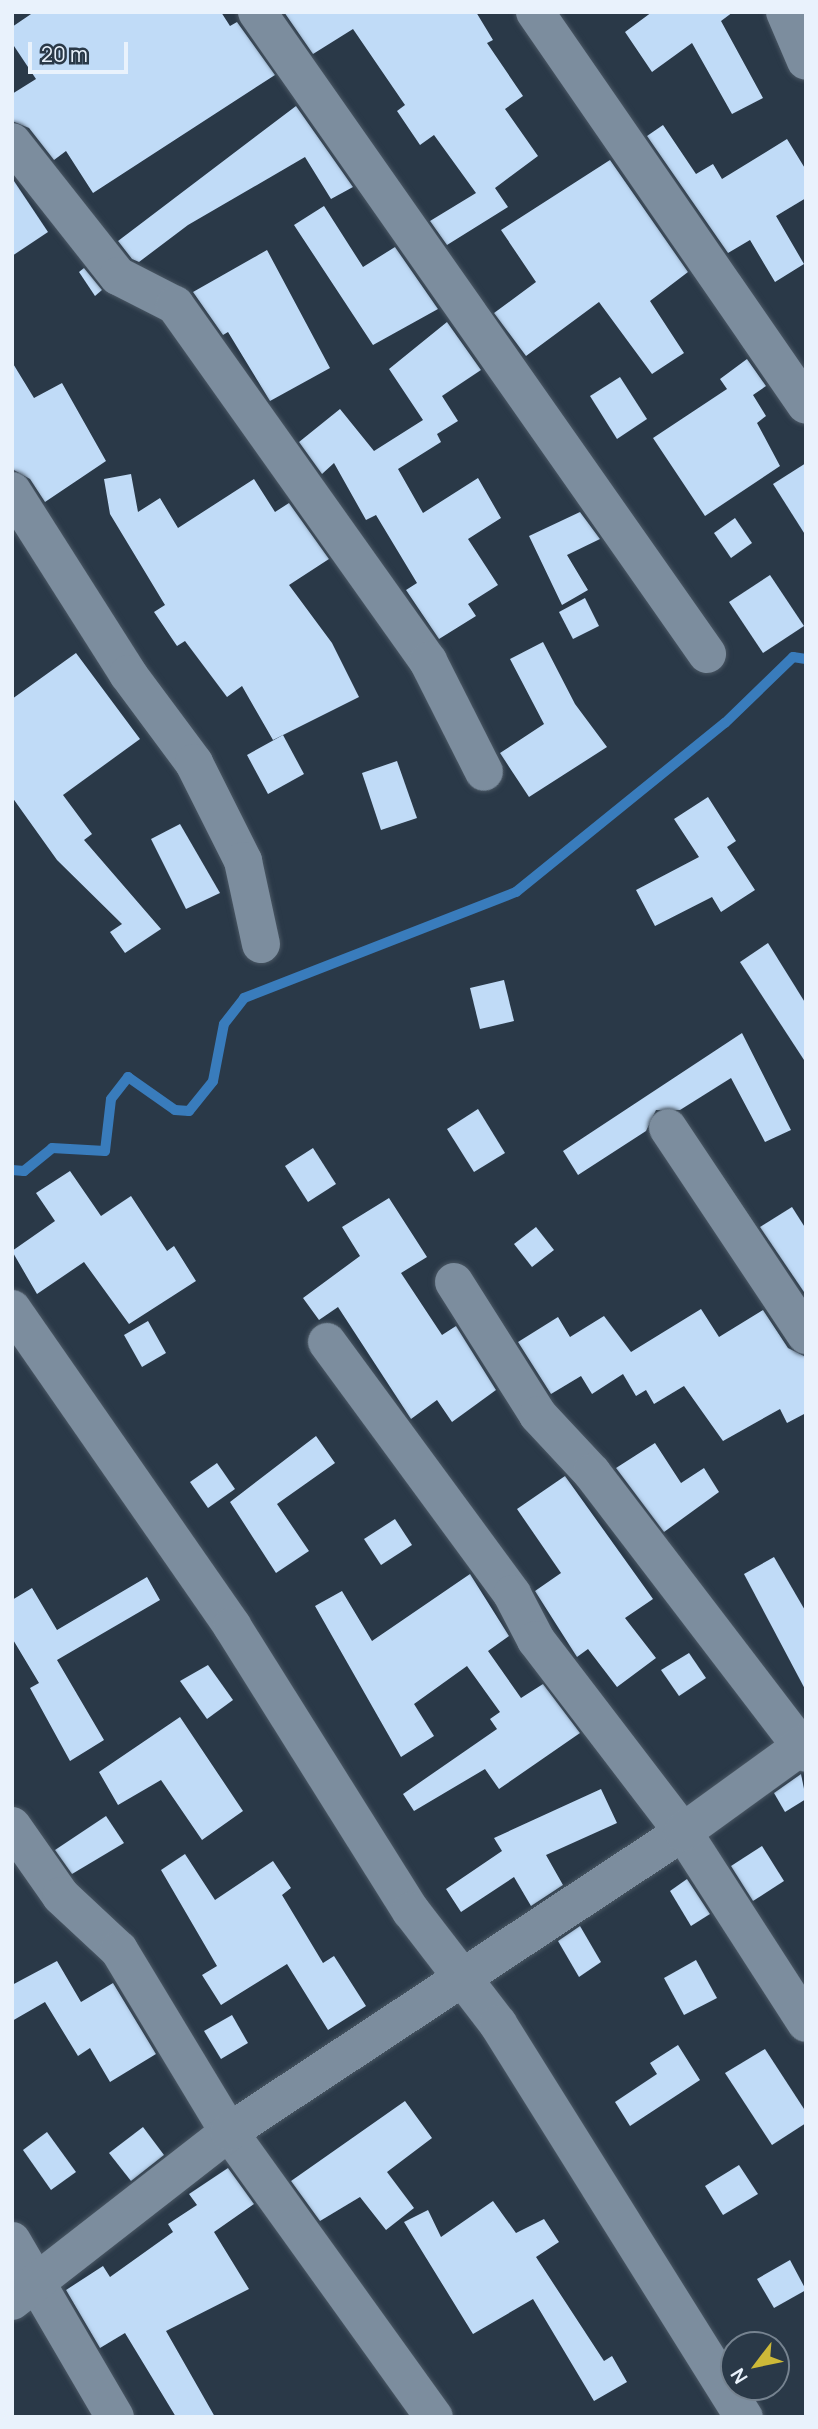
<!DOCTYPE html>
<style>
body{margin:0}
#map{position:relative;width:818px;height:2429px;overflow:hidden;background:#2a3948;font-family:Manrope,sans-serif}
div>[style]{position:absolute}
.stream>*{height:10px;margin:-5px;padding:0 5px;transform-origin:5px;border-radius:5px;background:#397cbc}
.building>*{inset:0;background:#c0dbf7}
.roads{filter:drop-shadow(0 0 2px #4a5764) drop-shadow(0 0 2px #4a5764)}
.minor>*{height:38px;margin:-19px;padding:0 19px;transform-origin:19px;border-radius:19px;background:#7c8d9e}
span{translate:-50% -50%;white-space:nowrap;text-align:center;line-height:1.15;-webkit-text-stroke:7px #2a3948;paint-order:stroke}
.frame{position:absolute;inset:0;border:14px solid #e9f2fc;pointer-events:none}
.north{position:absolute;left:720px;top:2331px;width:70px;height:70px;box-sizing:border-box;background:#2a3948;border:2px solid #768390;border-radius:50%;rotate:238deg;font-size:19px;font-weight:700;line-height:28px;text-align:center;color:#e9f2fc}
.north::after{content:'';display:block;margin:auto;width:24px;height:32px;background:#cdb938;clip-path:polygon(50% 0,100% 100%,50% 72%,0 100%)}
.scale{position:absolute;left:28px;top:42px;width:100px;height:32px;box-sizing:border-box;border:4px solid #e9f2fc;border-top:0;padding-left:9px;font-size:21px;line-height:24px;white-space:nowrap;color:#e9f2fc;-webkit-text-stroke:5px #2a3948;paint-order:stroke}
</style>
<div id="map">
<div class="stream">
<i style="left:12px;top:1170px;width:12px;rotate:5deg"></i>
<i style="left:24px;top:1171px;width:36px;rotate:-39deg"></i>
<i style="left:52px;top:1148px;width:53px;rotate:3.2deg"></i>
<i style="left:105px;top:1151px;width:52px;rotate:-83.4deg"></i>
<i style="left:111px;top:1099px;width:28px;rotate:-52deg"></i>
<i style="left:128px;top:1077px;width:57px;rotate:35.1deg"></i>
<i style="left:175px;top:1110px;width:14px;rotate:4deg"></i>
<i style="left:189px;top:1111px;width:38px;rotate:-51deg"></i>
<i style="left:213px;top:1081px;width:58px;rotate:-79.1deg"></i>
<i style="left:224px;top:1024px;width:33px;rotate:-52deg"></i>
<i style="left:244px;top:998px;width:292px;rotate:-21.3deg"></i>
<i style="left:516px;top:892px;width:269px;rotate:-39deg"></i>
<i style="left:725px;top:723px;width:95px;rotate:-44.1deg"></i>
<i style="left:793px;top:657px;width:13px;rotate:9deg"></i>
</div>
<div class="building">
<i style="clip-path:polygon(34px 12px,221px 12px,230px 26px,237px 22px,275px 75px,93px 193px,66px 151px,54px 160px,29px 128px,12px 121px,12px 94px,36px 79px,12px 43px,12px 27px)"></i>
<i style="clip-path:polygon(284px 12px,476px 12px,493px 40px,487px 43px,523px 96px,505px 109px,538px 156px,495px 188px,508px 207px,447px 245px,430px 221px,476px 193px,434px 135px,420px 145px,397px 111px,405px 105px,353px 29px,313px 54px)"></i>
<i style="clip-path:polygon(652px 12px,733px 12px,721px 21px,763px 98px,732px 114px,692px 43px,652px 72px,625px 32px)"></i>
<i style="clip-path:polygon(296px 106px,353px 187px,331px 199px,305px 157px,188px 225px,139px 262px,132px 259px,118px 241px)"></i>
<i style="clip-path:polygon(663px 125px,696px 174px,713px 164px,722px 179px,787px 139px,806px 170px,806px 198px,776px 216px,804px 264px,775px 282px,750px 240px,728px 253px,647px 136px)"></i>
<i style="clip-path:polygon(610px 160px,688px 272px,650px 301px,684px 353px,652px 374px,599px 302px,526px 356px,494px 313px,536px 282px,501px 230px)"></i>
<i style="clip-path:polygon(12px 178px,48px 232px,12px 256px)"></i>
<i style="clip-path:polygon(324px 206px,363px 267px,395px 247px,438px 309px,373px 345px,294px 225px)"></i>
<i style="clip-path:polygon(267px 250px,330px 368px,270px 401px,228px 332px,223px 335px,193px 292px)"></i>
<i style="clip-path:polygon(84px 268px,102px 290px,95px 296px,79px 272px)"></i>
<i style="clip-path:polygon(447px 322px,481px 370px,442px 396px,458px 421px,437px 434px,441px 442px,398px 469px,423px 513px,478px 478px,501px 518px,468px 539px,498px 585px,468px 604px,476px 616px,439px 639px,406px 590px,417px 583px,376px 515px,366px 520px,334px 463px,322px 474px,299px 442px,340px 409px,374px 451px,423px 420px,389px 369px)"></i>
<i style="clip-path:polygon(747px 359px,766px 386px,753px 395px,766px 416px,757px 423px,780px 466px,705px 516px,653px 438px,727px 389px,720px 379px)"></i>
<i style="clip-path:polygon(12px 362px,34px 398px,62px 383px,106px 461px,45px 502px,30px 479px,12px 469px)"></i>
<i style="clip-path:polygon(620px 377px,647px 419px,617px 439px,590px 396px)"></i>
<i style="clip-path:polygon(806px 463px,806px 536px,773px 484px)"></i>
<i style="clip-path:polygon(131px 474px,138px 512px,160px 498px,178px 528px,254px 479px,275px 512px,289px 503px,329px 559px,289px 585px,332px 643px,359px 697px,273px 740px,242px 686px,227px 697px,185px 641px,177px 646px,154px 612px,165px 605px,110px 514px,104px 479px)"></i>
<i style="clip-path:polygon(580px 512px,600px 539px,567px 555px,588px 590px,562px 605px,529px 536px)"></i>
<i style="clip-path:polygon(735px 518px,752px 543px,731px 558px,714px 533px)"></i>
<i style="clip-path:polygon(770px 575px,804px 626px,763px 653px,729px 602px)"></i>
<i style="clip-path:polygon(585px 598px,599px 626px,573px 639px,559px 612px)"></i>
<i style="clip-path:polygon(543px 642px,575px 704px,607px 747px,529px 797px,500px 753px,544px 724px,510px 659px)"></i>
<i style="clip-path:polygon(76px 653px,140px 739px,63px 795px,92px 834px,84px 840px,161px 929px,125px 953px,110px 932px,122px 924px,57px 860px,12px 797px,12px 699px)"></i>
<i style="clip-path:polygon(283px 735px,304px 774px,268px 794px,247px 755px)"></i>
<i style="clip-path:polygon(397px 761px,417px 818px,381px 830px,362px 773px)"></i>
<i style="clip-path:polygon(708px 797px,736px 841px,727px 847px,755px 890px,721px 912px,712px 897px,655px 926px,636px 890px,699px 857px,674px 819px)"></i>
<i style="clip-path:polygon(180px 824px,220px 893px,186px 909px,151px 839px)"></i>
<i style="clip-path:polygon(768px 943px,806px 1004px,806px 1063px,740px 962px)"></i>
<i style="clip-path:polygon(504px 980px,514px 1021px,480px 1029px,470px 988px)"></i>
<i style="clip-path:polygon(742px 1033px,791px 1130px,765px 1142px,731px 1078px,680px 1110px,656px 1110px,646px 1131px,578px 1175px,563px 1151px)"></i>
<i style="clip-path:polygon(478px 1109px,505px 1153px,474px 1172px,447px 1129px)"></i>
<i style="clip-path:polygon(313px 1148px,336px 1184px,308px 1202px,285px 1166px)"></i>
<i style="clip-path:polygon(70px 1171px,101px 1216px,131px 1196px,167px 1251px,174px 1246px,196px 1281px,129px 1324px,84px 1262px,37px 1294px,12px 1251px,55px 1221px,36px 1193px)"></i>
<i style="clip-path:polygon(389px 1198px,427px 1257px,401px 1273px,442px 1335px,456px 1326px,496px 1390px,452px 1422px,437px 1400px,411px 1419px,338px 1307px,319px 1320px,303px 1298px,360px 1256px,342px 1227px)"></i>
<i style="clip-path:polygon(792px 1207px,806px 1229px,806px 1295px,760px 1227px)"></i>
<i style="clip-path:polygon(536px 1227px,554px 1250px,532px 1267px,514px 1244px)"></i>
<i style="clip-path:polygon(701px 1309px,719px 1337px,763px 1310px,788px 1348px,806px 1357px,806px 1413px,787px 1423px,780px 1409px,723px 1441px,684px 1386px,654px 1404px,646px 1390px,636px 1396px,623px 1374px,592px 1394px,581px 1376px,551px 1394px,518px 1342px,558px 1317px,570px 1337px,604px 1316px,631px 1352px)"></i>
<i style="clip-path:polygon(148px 1321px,166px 1353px,142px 1367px,124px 1335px)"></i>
<i style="clip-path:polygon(316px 1436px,335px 1463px,277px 1504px,309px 1551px,276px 1573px,230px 1502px)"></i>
<i style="clip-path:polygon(655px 1443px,681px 1483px,704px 1468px,719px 1492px,664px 1532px,616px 1468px)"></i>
<i style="clip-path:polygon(217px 1463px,235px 1489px,208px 1508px,190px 1482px)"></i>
<i style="clip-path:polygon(565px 1476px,653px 1599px,625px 1618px,656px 1658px,617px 1687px,588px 1649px,577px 1657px,535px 1591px,561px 1573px,517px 1509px)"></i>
<i style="clip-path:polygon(395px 1519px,412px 1545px,381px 1565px,364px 1539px)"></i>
<i style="clip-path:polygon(774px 1557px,806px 1612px,806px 1691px,744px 1574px)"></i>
<i style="clip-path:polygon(470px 1574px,509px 1636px,488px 1651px,521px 1698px,543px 1684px,580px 1733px,499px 1789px,485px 1769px,414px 1811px,403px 1794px,497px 1729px,490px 1719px,500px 1712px,467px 1666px,414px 1704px,434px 1736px,401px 1757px,315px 1606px,342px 1591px,372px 1641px)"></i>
<i style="clip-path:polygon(147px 1577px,160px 1600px,57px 1660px,104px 1740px,70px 1761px,30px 1688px,39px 1683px,12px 1638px,12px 1600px,32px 1588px,57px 1630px)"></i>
<i style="clip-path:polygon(689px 1653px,706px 1678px,679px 1696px,661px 1670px)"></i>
<i style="clip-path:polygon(208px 1665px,233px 1700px,207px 1719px,180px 1681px)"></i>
<i style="clip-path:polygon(180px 1717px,243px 1811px,202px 1840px,161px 1780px,118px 1805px,99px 1772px)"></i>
<i style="clip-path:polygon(801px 1774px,806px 1799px,785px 1812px,774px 1793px)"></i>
<i style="clip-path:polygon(601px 1789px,617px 1823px,546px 1855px,563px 1885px,531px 1906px,514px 1877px,461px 1912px,446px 1889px,502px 1851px,494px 1838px)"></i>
<i style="clip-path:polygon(106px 1816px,124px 1843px,72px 1874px,55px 1850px)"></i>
<i style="clip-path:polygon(762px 1846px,784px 1881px,753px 1901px,731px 1866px)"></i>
<i style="clip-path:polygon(185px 1854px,215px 1900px,273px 1861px,291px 1888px,282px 1895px,323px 1963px,334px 1956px,366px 2006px,328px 2030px,287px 1964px,221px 2005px,202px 1975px,217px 1966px,161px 1870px)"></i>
<i style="clip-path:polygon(687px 1879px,710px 1914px,691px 1926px,670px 1891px)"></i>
<i style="clip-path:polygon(580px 1926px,601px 1962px,579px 1977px,558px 1941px)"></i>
<i style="clip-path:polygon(696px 1960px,717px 1998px,684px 2015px,664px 1978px)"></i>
<i style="clip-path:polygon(57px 1961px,81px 2002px,113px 1983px,156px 2054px,110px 2082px,90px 2048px,78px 2056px,45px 2002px,12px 2021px,12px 1985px)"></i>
<i style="clip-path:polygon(232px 2015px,248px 2043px,221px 2059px,204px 2031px)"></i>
<i style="clip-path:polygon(678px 2045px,700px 2080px,630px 2126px,615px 2102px,657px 2074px,650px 2063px)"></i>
<i style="clip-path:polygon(765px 2049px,806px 2112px,806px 2123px,772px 2145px,725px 2073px)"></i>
<i style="clip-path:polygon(405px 2101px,432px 2138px,387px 2172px,414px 2208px,386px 2230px,360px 2197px,320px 2221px,291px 2181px)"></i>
<i style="clip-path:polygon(143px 2127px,164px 2155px,131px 2181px,109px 2153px)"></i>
<i style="clip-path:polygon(47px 2132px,76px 2172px,51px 2190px,23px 2150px)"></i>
<i style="clip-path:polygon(739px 2165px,758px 2194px,723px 2215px,705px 2186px)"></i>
<i style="clip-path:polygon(228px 2168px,254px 2204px,214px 2232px,249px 2289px,166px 2331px,215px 2417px,176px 2417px,125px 2333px,100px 2348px,66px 2290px,103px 2266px,110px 2277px,173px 2232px,168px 2224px,197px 2205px,189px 2194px)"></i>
<i style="clip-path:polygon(493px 2201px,516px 2233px,544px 2219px,559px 2242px,536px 2257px,604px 2361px,612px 2356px,627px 2382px,594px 2401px,533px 2299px,473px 2334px,404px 2222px,428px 2210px,441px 2237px)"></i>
<i style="clip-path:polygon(790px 2260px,806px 2290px,774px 2308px,757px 2279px)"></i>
</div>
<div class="roads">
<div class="minor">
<i style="left:257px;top:12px;width:784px;rotate:54.97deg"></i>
<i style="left:535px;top:12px;width:477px;rotate:55.4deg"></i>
<i style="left:785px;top:12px;width:53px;rotate:66.8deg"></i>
<i style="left:12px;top:142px;width:171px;rotate:51.7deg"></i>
<i style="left:118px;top:276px;width:64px;rotate:27deg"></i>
<i style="left:175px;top:305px;width:437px;rotate:54.6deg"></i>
<i style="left:428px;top:661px;width:124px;rotate:63.2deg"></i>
<i style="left:12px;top:491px;width:217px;rotate:57.6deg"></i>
<i style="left:128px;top:674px;width:111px;rotate:53.4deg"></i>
<i style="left:194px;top:763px;width:110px;rotate:63.4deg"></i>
<i style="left:243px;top:861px;width:85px;rotate:77.8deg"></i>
<i style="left:668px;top:1128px;width:249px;rotate:56.3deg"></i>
<i style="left:454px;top:1282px;width:157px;rotate:57.7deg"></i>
<i style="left:538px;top:1415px;width:79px;rotate:47deg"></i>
<i style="left:592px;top:1473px;width:352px;rotate:52.6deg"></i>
<i style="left:12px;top:1309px;width:386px;rotate:55.2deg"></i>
<i style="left:232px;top:1626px;width:337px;rotate:57.9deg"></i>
<i style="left:411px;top:1911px;width:143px;rotate:52.4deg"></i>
<i style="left:498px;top:2024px;width:464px;rotate:58deg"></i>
<i style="left:327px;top:1342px;width:313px;rotate:53.7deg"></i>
<i style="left:512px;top:1594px;width:52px;rotate:62.4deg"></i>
<i style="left:536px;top:1640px;width:242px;rotate:52.6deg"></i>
<i style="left:683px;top:1832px;width:227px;rotate:57.2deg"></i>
<i style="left:12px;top:1826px;width:85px;rotate:55deg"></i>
<i style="left:61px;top:1896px;width:79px;rotate:43deg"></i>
<i style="left:119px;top:1950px;width:213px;rotate:58.9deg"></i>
<i style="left:229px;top:2132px;width:351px;rotate:54.3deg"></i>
<i style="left:12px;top:2241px;width:204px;rotate:59.7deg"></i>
<i style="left:12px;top:2301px;width:275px;rotate:-37.9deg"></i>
<i style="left:229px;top:2132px;width:544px;rotate:-33.46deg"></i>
<i style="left:683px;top:1832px;width:152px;rotate:-35.9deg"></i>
</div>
</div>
<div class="frame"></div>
<div class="north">N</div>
<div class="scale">20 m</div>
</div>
